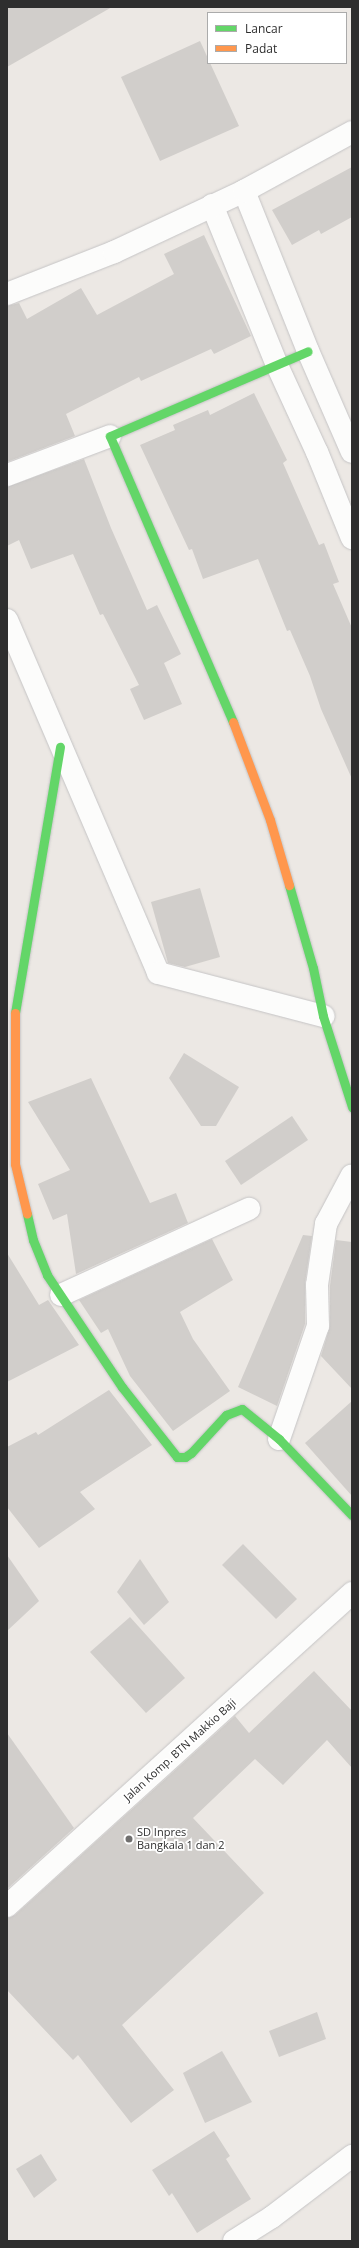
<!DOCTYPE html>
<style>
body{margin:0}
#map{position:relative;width:359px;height:2248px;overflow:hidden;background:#ece8e4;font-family:"Open Sans",sans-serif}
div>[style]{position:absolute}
.building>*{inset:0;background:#d1cecb}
.roads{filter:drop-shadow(0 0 1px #c5c4c5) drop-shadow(0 0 1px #c5c4c5)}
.street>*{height:22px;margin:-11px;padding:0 11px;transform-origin:11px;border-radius:11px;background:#fcfcfb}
.fast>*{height:9px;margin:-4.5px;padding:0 4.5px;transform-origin:4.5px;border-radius:4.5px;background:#63d668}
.slow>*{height:9px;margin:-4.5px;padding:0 4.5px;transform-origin:4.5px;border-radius:4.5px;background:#ff974d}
.dots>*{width:11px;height:11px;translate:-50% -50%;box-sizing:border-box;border:2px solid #fff;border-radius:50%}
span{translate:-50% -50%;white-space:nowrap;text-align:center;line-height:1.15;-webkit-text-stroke:3.5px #fff;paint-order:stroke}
.street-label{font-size:11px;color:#2e2e2e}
.poi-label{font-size:11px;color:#2e2e2e}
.left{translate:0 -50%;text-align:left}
.frame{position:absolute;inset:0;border:8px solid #2e2e2e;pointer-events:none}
.legend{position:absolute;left:207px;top:12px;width:140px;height:52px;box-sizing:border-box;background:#fff;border:1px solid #ababab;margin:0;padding:5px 7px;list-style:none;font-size:12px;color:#2e2e2e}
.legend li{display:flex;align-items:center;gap:8px;height:20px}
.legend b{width:20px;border:1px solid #ababab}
</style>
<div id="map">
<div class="building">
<i style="clip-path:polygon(7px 7px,112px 7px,7px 67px)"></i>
<i style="clip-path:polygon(200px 41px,239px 126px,160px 161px,121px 77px)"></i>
<i style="clip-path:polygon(352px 167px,352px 217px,321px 234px,319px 230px,292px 245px,272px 210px)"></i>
<i style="clip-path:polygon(204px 235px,251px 336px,214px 354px,211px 349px,141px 381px,139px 377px,66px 414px,75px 436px,7px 462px,7px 306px,19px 303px,27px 319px,81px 288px,97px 315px,174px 274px,164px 254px)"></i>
<i style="clip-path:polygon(254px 393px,287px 460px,283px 463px,319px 545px,324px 543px,339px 582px,333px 584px,352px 628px,352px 779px,321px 709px,310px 676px,290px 630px,287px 631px,258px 559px,203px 579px,192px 549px,189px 550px,140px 445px,175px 430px,173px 425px,208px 410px,210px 415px)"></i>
<i style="clip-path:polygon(84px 459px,111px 528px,147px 610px,157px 605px,181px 654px,164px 663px,182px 704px,144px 720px,130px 689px,139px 685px,103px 614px,100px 615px,73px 554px,31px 569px,19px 540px,7px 546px,7px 487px)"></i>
<i style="clip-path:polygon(200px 888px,220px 957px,185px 967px,168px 963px,151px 902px)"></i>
<i style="clip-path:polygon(184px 1053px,239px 1087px,216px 1126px,201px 1126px,169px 1078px)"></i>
<i style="clip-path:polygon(91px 1078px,150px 1203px,176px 1193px,188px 1223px,76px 1274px,67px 1214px,53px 1220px,38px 1184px,70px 1170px,28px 1102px)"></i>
<i style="clip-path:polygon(292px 1116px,308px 1140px,241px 1185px,225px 1161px)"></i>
<i style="clip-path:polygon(303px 1235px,312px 1236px,305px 1283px,305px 1324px,277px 1406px,238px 1387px)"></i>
<i style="clip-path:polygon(212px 1239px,233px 1280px,180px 1312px,193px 1339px,230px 1391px,173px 1431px,130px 1376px,108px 1329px,101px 1333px,79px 1300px)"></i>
<i style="clip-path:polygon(336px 1240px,352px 1242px,352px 1389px,321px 1356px,330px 1326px,330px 1286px)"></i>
<i style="clip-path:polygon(7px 1253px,39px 1305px,48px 1300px,79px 1345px,7px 1382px)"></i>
<i style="clip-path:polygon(109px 1390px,152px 1445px,80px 1492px,95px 1509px,39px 1548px,7px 1507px,7px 1447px,36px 1432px,38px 1435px)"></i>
<i style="clip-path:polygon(352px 1401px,352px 1496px,305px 1443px)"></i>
<i style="clip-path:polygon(243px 1544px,297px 1599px,276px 1619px,222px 1565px)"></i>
<i style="clip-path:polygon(7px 1555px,39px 1601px,7px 1631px)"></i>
<i style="clip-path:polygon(140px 1559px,169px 1602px,144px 1625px,117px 1592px)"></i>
<i style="clip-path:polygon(130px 1617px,185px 1678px,146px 1713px,90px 1652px)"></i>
<i style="clip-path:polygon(314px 1671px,352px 1711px,352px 1768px,327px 1740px,283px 1785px,255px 1759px,193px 1818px,264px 1893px,122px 2025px,174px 2090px,131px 2123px,78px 2055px,73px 2060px,7px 1990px,7px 1918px,15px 1915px,235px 1716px,249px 1733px)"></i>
<i style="clip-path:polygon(7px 1733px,74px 1828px,7px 1889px)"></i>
<i style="clip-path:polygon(317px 2012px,326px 2039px,279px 2057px,269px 2031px)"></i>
<i style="clip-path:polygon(222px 2051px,252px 2102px,205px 2123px,183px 2073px)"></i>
<i style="clip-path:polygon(214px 2131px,230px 2156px,226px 2159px,251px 2199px,197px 2233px,172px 2193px,169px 2196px,152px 2170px)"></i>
<i style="clip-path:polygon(41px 2154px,57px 2180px,34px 2198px,16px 2169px)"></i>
</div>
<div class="roads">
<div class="street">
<i style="left:244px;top:191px;width:172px;rotate:68.2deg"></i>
<i style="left:308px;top:351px;width:110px;rotate:66.5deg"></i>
<i style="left:212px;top:205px;width:170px;rotate:67.9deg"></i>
<i style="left:276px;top:363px;width:98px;rotate:65.3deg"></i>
<i style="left:317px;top:452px;width:93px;rotate:67.9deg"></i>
<i style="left:7px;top:294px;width:115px;rotate:-21.4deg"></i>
<i style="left:114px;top:252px;width:144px;rotate:-25.1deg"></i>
<i style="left:244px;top:191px;width:123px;rotate:-28.6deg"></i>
<i style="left:7px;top:475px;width:110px;rotate:-20.7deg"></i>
<i style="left:7px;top:620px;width:384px;rotate:66.8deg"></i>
<i style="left:158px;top:973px;width:171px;rotate:14.6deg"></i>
<i style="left:61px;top:1295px;width:207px;rotate:-24.6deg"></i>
<i style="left:279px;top:1439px;width:120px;rotate:-71deg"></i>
<i style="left:318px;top:1326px;width:41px;rotate:-91.4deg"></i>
<i style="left:317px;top:1285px;width:62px;rotate:-81.6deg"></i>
<i style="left:326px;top:1224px;width:55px;rotate:-62deg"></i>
<i style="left:7px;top:1906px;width:466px;rotate:-42.2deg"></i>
<i style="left:234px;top:2241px;width:45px;rotate:-32.3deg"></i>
<i style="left:272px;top:2217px;width:101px;rotate:-37.3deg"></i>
</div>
<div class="fast">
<i style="left:233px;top:722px;width:311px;rotate:-113.3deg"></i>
<i style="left:110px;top:436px;width:215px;rotate:-23.2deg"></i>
<i style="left:289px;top:885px;width:86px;rotate:73.9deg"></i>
<i style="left:313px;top:968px;width:49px;rotate:78.2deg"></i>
<i style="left:323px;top:1016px;width:96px;rotate:72.3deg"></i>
<i style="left:15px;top:1013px;width:270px;rotate:-80.4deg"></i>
<i style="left:27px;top:1214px;width:27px;rotate:77deg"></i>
<i style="left:33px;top:1240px;width:38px;rotate:68deg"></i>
<i style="left:47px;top:1275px;width:135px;rotate:56.2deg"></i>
<i style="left:122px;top:1387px;width:89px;rotate:51.8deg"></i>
<i style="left:177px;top:1457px;width:8px"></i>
<i style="left:185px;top:1457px;width:7px;rotate:-34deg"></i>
<i style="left:191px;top:1453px;width:52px;rotate:-47.4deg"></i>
<i style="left:226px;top:1415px;width:17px;rotate:-21deg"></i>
<i style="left:242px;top:1409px;width:48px;rotate:39deg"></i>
<i style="left:279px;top:1439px;width:105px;rotate:46.2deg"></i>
</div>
<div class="slow">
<i style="left:233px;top:722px;width:105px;rotate:69.3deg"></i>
<i style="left:270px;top:820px;width:68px;rotate:73.7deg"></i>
<i style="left:15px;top:1013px;width:151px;rotate:90deg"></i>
<i style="left:15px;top:1164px;width:51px;rotate:76.5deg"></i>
</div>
</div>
<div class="dots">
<i style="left:129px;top:1839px;background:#706f6e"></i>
</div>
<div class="street-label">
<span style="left:180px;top:1750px;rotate:-42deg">Jalan Komp. BTN Makkio Baji</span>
</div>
<div class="poi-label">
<span class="left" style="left:137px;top:1839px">SD Inpres<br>Bangkala 1 dan 2</span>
</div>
<div class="frame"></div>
<ul class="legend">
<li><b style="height:5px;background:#63d668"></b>Lancar</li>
<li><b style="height:5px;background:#ff974d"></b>Padat</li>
</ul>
</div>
